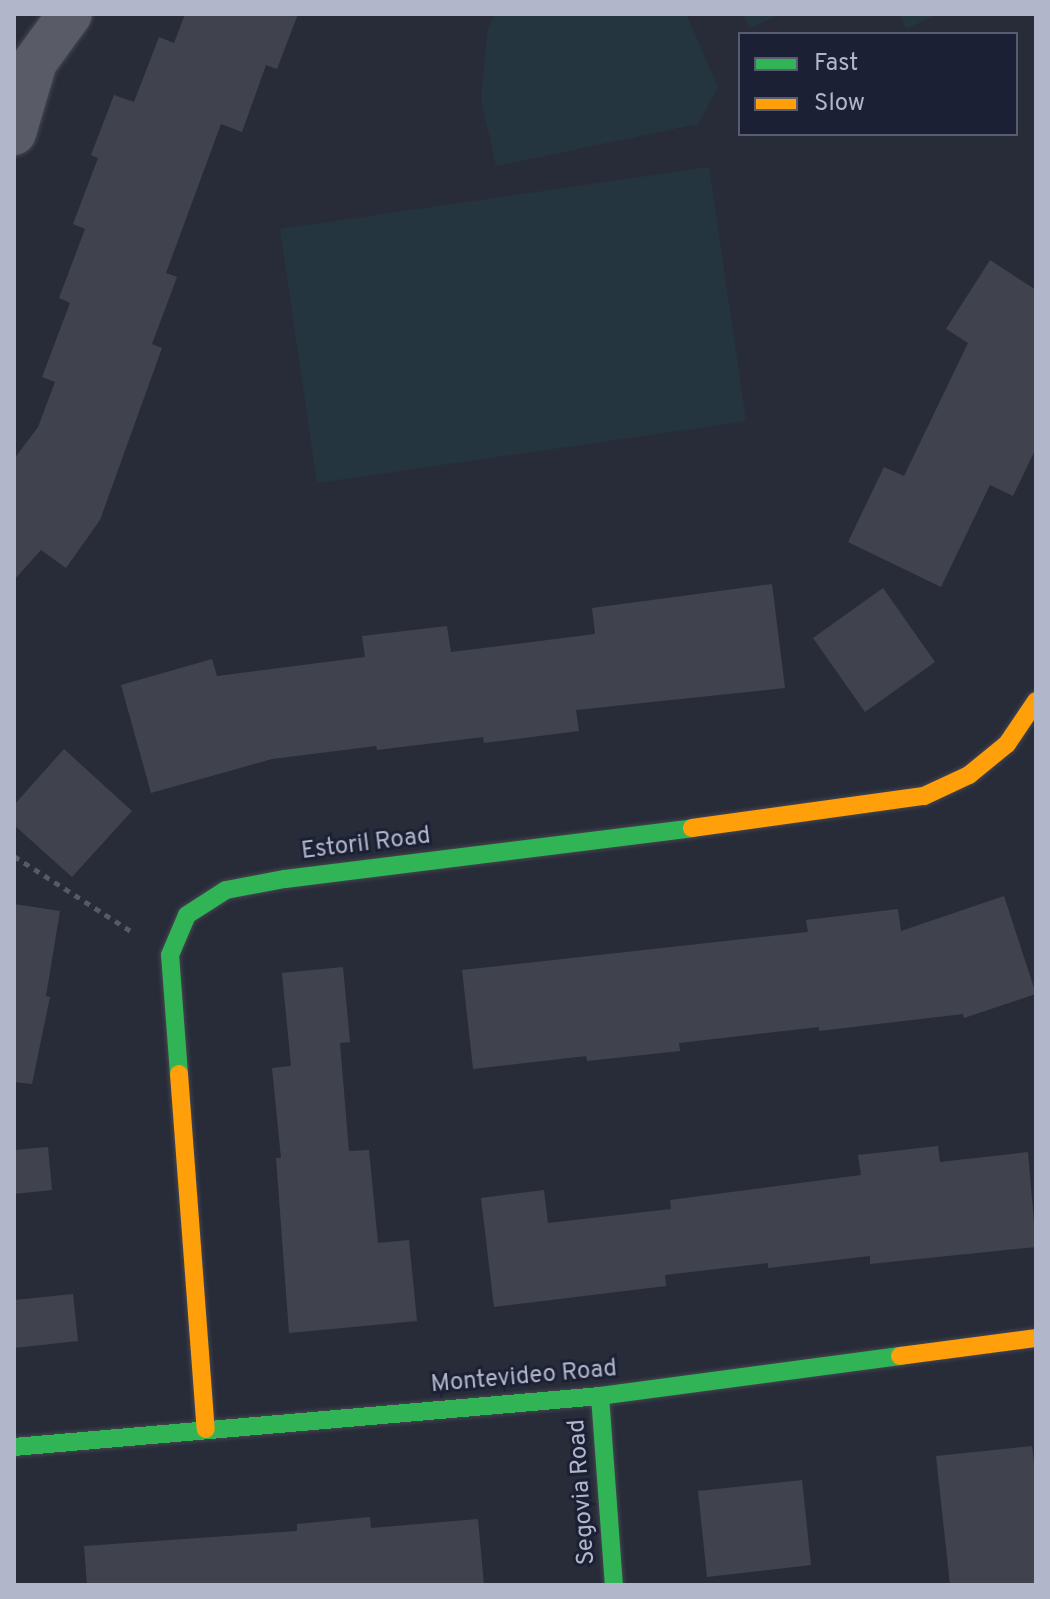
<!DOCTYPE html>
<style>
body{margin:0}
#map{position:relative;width:1050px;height:1599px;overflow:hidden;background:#282c39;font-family:Overpass,sans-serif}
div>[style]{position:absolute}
.green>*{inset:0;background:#25353f}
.building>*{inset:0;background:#40434e}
.path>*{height:5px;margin-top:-2.5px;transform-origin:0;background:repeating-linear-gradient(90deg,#565a64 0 6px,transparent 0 12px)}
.roads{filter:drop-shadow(0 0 2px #444650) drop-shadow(0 0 2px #444650)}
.street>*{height:44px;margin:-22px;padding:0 22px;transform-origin:22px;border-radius:22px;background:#595b66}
.fast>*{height:18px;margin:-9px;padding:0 9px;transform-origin:9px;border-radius:9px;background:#30b455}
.slow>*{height:18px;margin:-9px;padding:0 9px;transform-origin:9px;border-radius:9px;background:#ff9f0a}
span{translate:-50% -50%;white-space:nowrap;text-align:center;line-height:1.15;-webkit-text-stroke:6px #1c2034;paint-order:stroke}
.street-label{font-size:24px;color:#b2b6ca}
.frame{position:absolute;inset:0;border:16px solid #b2b6ca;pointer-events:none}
.legend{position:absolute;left:738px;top:32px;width:280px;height:104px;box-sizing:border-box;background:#1c2034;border:2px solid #585c70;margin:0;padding:10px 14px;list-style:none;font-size:24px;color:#b2b6ca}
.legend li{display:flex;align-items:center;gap:16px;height:40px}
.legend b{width:40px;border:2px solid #585c70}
</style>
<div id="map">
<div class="green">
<i style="clip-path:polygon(495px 14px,686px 14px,718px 87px,698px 124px,496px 166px,481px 98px,488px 28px)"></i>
<i style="clip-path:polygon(743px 14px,780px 14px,750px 28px)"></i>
<i style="clip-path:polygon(899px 14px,938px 14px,906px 29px)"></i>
<i style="clip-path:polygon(709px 167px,746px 421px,317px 483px,280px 229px)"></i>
</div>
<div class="building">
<i style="clip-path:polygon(185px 14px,298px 14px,277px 69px,266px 65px,242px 132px,221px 124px,166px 273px,177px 277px,152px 344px,162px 348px,100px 520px,66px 568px,41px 550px,14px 580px,14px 459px,38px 427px,55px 382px,42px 377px,70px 303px,59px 298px,85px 229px,73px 224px,98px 158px,91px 155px,114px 95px,134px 102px,159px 37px,174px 43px)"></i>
<i style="clip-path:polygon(990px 260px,1036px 290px,1036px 448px,1013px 496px,990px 485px,941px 587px,848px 542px,884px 467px,904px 476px,968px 343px,946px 329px)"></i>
<i style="clip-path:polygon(772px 584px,785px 688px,576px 710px,579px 731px,484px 743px,483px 737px,377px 750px,376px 746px,272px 759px,151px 793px,121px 685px,212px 659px,217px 676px,365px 657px,362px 636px,447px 626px,451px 652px,595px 634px,592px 608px)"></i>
<i style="clip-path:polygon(883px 588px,935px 662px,865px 712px,813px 638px)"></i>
<i style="clip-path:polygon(64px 749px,132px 811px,72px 877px,14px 825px,14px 805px)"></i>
<i style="clip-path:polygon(1004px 896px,1036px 994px,964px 1018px,963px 1014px,819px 1031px,819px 1027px,679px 1043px,680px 1051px,587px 1061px,586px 1056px,473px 1069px,462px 970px,808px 932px,806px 920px,898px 909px,901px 931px)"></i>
<i style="clip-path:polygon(14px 904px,60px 911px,46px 996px,50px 997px,32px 1084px,14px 1082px)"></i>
<i style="clip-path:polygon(343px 967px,350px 1042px,340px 1043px,349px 1151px,369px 1150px,378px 1243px,409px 1240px,417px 1321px,289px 1333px,276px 1158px,281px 1158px,272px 1068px,291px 1066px,282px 973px)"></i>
<i style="clip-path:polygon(938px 1146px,940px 1162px,1028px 1152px,1036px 1247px,870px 1264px,870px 1256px,768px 1268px,768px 1263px,665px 1275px,666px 1286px,494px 1307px,481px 1198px,544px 1190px,548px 1223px,671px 1209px,670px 1200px,861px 1175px,858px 1155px)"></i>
<i style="clip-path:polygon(48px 1147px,52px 1190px,14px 1194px,14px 1150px)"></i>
<i style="clip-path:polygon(73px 1294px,78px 1341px,14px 1348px,14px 1300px)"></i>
<i style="clip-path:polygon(1032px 1446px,1036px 1480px,1036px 1585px,950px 1585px,936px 1456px)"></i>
<i style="clip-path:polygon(802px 1480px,811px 1565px,707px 1577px,698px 1491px)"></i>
<i style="clip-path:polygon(370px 1517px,371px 1528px,478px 1519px,484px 1585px,87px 1585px,84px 1546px,297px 1531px,297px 1524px)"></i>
</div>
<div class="path">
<i style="left:14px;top:856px;width:143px;rotate:32.7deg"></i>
</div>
<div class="roads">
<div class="street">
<i style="left:14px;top:133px;width:74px;rotate:-73.5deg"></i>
<i style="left:35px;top:62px;width:59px;rotate:-53.9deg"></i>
</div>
<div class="fast">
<i style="left:179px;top:1074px;width:119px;rotate:-94.3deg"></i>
<i style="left:170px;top:955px;width:43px;rotate:-67deg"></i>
<i style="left:187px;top:915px;width:46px;rotate:-32.7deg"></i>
<i style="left:226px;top:890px;width:60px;rotate:-10.6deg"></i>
<i style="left:285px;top:879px;width:410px;rotate:-7.1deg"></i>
<i style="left:600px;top:1396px;width:190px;rotate:85.8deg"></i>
<i style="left:14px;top:1447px;width:588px;rotate:-4.97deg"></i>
<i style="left:600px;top:1396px;width:303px;rotate:-7.6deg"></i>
</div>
<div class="slow">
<i style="left:692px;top:828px;width:234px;rotate:-7.9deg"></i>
<i style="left:924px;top:796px;width:50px;rotate:-25deg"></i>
<i style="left:969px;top:775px;width:49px;rotate:-39.2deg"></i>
<i style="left:1007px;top:744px;width:52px;rotate:-56deg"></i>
<i style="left:179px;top:1074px;width:356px;rotate:85.7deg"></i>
<i style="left:900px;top:1356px;width:137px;rotate:-7.5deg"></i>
</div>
</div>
<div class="street-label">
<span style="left:366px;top:845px;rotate:-7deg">Estoril Road</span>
<span style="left:524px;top:1378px;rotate:-5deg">Montevideo Road</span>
<span style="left:583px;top:1492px;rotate:-94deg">Segovia Road</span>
</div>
<div class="frame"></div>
<ul class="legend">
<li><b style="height:10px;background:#30b455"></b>Fast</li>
<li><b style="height:10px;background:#ff9f0a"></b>Slow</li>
</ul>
</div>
